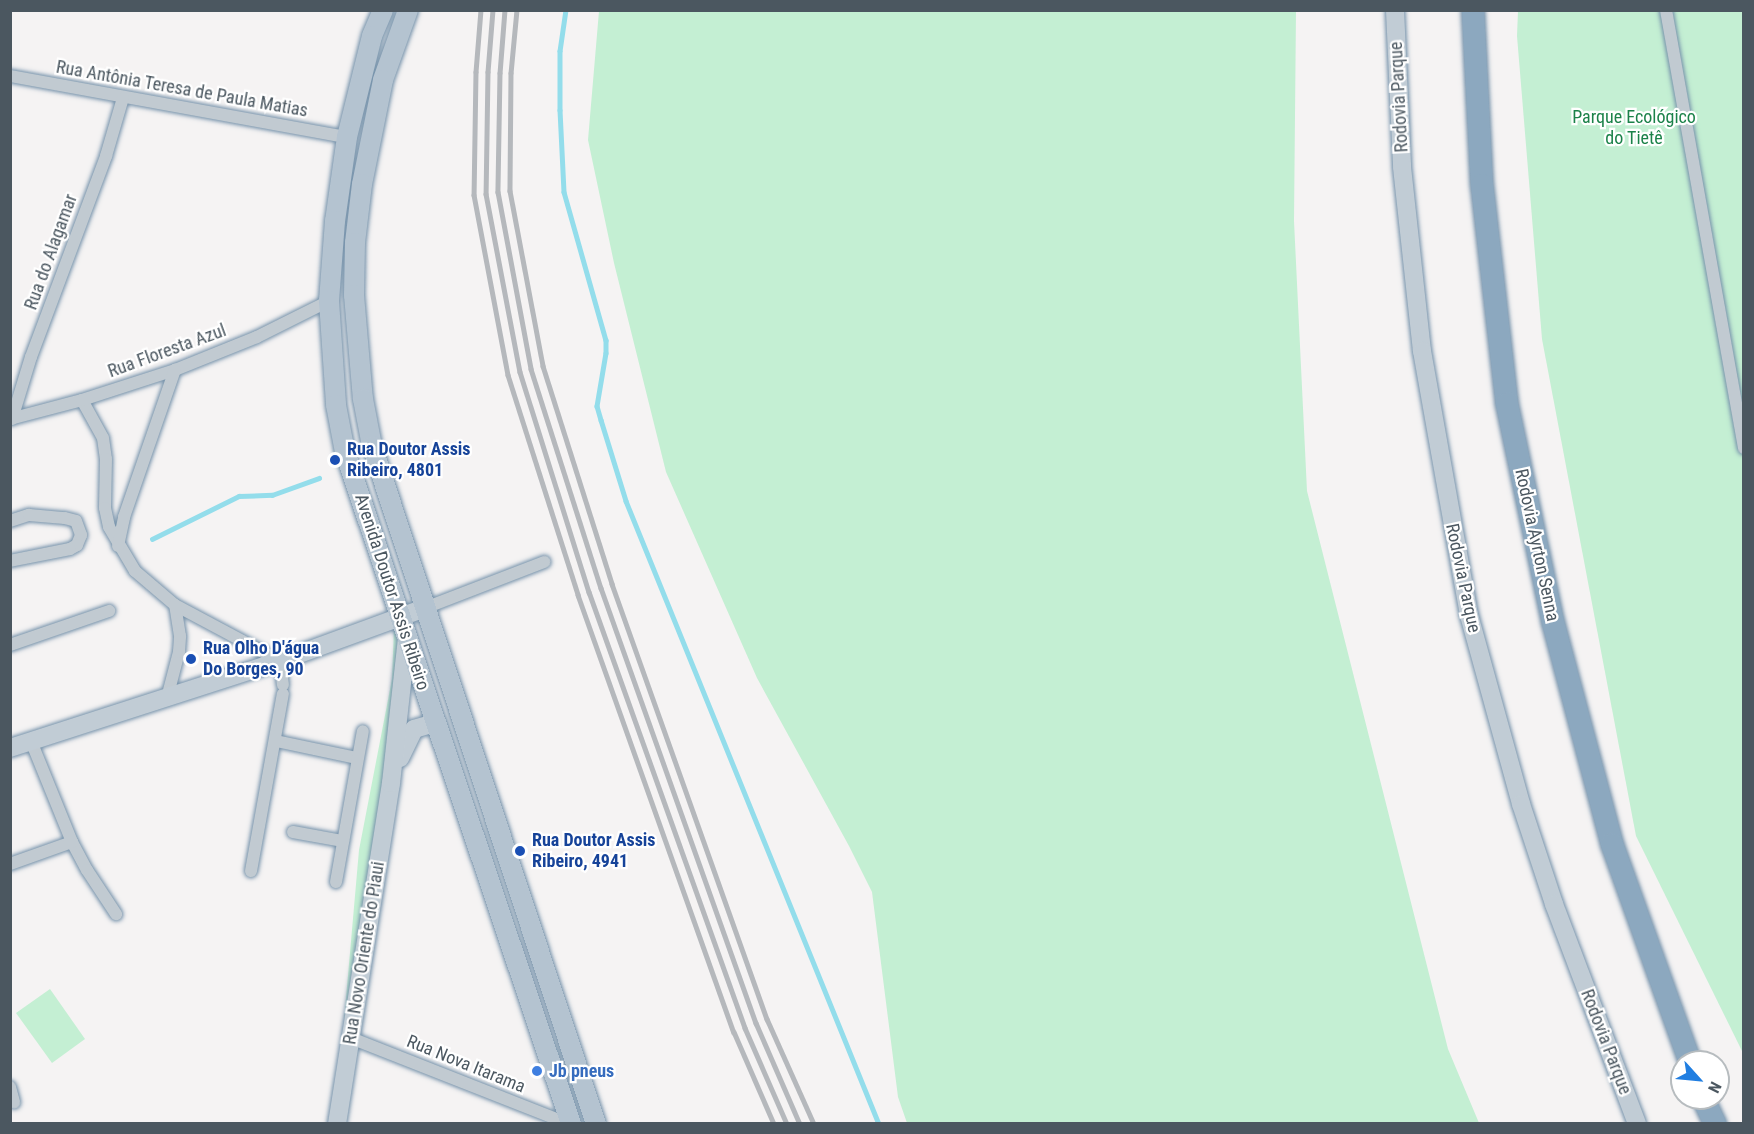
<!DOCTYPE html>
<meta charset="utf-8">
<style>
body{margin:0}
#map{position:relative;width:1754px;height:1134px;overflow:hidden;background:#f5f3f3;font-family:"Roboto Condensed",sans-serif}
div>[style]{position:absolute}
.green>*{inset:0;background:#c4efd3}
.stream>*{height:4.5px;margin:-2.25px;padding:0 2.25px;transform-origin:2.25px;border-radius:2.25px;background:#93ddeb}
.roads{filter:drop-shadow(0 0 2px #7793ab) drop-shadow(0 0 2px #7793ab)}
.street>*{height:12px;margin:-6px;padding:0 6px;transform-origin:6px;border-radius:6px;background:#c1cad1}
.secondary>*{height:18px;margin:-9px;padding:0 9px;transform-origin:9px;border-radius:9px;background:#c1ccd5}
.primary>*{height:20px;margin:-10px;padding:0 10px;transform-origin:10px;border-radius:10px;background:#b4c3d0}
.highway>*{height:22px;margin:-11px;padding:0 11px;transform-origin:11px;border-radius:11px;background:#8ca8bf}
.rail>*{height:4.5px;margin:-2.25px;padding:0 2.25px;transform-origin:2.25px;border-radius:2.25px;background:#b5b8bc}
.dots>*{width:16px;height:16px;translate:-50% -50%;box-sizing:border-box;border:3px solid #fff;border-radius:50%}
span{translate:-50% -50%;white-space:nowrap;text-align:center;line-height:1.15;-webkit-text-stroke:4.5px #fff;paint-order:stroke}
.street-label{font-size:18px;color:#4b5760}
.park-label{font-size:18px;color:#1b8249}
.transit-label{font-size:18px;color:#164399;font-weight:700}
.left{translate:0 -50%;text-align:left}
.shop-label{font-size:18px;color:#366cbe;font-weight:700}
.frame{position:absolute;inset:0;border:12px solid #4b5760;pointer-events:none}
.north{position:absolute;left:1670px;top:1050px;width:60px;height:60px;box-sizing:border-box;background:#fff;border:2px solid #b7bcbf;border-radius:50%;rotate:117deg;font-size:16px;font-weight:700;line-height:24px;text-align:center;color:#4b5760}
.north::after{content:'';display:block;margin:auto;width:21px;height:27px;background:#207ee1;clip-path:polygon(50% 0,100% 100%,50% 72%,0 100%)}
</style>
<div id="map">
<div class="green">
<i style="clip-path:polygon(599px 11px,1296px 11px,1294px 221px,1307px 491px,1448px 1049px,1479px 1123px,907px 1123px,898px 1097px,872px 892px,849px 846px,757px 678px,666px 472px,614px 263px,588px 140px)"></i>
<i style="clip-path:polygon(1518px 11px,1743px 11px,1743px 1053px,1636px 836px,1542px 339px,1517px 36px)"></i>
<i style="clip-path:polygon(394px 627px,410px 673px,344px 1021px,359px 850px,392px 679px)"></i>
<i style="clip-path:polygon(50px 989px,85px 1039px,52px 1063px,16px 1013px)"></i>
</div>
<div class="stream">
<i style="left:566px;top:10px;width:41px;rotate:98.3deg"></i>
<i style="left:560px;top:51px;width:59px;rotate:90deg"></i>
<i style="left:560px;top:110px;width:82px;rotate:87.2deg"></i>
<i style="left:564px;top:192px;width:154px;rotate:74.2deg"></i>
<i style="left:606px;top:340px;width:13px;rotate:90deg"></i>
<i style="left:606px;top:353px;width:54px;rotate:99.6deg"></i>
<i style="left:597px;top:406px;width:15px;rotate:74deg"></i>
<i style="left:601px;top:420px;width:85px;rotate:72.8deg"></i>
<i style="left:626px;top:501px;width:672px;rotate:67.9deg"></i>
<i style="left:152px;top:539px;width:97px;rotate:-26.3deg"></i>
<i style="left:239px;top:496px;width:33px;rotate:-2deg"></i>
<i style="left:272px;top:495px;width:50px;rotate:-19.9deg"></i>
</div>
<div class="roads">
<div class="street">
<i style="left:1666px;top:10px;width:445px;rotate:79.9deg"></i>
<i style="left:10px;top:76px;width:342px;rotate:10.3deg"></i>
<i style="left:82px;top:400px;width:43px;rotate:61.1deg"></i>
<i style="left:103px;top:438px;width:21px;rotate:82deg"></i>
<i style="left:106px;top:459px;width:49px;rotate:91.2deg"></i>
<i style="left:105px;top:508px;width:19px;rotate:78deg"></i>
<i style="left:109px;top:527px;width:51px;rotate:59.4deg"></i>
<i style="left:135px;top:571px;width:52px;rotate:40.4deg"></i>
<i style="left:175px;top:605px;width:119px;rotate:28.1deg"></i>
<i style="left:280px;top:661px;width:24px;rotate:83deg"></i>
<i style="left:10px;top:419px;width:74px;rotate:-14.8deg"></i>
<i style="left:82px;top:400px;width:98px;rotate:-17.9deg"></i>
<i style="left:175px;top:370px;width:88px;rotate:-21.9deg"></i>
<i style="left:257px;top:337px;width:80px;rotate:-26.6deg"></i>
<i style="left:12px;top:419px;width:65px;rotate:-73deg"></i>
<i style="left:31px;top:357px;width:215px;rotate:-69.5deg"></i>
<i style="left:106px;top:156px;width:60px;rotate:-73.7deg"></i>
<i style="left:10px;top:521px;width:20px;rotate:-18deg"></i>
<i style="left:29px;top:515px;width:36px;rotate:5deg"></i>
<i style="left:65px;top:518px;width:11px;rotate:15deg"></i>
<i style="left:76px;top:521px;width:15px;rotate:70deg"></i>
<i style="left:81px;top:535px;width:11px;rotate:112deg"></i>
<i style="left:77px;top:545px;width:8px;rotate:150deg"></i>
<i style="left:70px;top:549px;width:61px;rotate:168.7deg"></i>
<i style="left:118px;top:546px;width:30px;rotate:-78deg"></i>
<i style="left:124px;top:517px;width:156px;rotate:-70.9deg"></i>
<i style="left:425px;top:608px;width:128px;rotate:-21.1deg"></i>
<i style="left:10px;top:645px;width:105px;rotate:-19deg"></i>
<i style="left:167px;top:698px;width:48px;rotate:-75.4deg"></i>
<i style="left:179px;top:652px;width:16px;rotate:-86deg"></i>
<i style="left:180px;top:636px;width:31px;rotate:-99deg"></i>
<i style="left:31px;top:741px;width:109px;rotate:67.9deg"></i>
<i style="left:72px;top:842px;width:32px;rotate:62deg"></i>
<i style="left:87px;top:870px;width:53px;rotate:56.6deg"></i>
<i style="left:276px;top:741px;width:83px;rotate:11.9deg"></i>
<i style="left:293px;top:832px;width:51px;rotate:10.2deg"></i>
<i style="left:10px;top:864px;width:66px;rotate:-19.5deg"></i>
<i style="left:251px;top:871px;width:180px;rotate:-79.8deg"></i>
<i style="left:336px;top:882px;width:153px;rotate:-79.9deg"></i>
<i style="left:351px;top:1038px;width:234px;rotate:21.5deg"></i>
<i style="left:10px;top:1087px;width:16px;rotate:75deg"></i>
</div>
<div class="secondary">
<i style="left:1395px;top:10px;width:157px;rotate:87.4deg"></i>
<i style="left:1402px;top:167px;width:185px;rotate:83.8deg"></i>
<i style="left:1422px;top:351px;width:268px;rotate:79.9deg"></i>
<i style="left:1469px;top:615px;width:196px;rotate:74.6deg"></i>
<i style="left:1521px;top:804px;width:105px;rotate:71.7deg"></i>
<i style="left:1554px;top:904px;width:235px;rotate:69.3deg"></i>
<i style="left:10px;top:748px;width:284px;rotate:-17.9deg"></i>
<i style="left:280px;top:661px;width:154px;rotate:-20.1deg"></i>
<i style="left:400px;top:758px;width:32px;rotate:-64deg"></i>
<i style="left:414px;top:729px;width:22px;rotate:-16deg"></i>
<i style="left:337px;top:1124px;width:345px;rotate:-81deg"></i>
<i style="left:391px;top:783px;width:147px;rotate:-83.7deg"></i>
</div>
<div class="primary">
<i style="left:383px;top:10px;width:28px;rotate:113deg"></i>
<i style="left:372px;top:36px;width:104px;rotate:103.9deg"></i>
<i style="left:347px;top:137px;width:85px;rotate:98.1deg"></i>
<i style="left:335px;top:221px;width:80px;rotate:94.3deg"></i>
<i style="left:329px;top:301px;width:104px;rotate:86.1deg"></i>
<i style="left:336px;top:405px;width:48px;rotate:79.2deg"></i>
<i style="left:345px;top:452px;width:709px;rotate:71.41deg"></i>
<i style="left:408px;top:10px;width:74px;rotate:109.7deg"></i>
<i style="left:383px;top:80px;width:106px;rotate:101.4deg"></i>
<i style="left:362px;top:184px;width:59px;rotate:96.8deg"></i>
<i style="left:355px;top:243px;width:52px;rotate:91.1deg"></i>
<i style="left:354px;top:295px;width:104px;rotate:85.1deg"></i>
<i style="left:363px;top:399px;width:48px;rotate:79.2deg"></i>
<i style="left:372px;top:446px;width:714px;rotate:71.72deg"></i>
</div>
<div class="highway">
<i style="left:1473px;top:10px;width:175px;rotate:87.1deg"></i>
<i style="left:1482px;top:185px;width:220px;rotate:83.5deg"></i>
<i style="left:1507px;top:404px;width:223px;rotate:78.1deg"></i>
<i style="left:1553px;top:622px;width:230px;rotate:75.1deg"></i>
<i style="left:1612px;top:844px;width:232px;rotate:70.3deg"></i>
<i style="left:1703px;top:1098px;width:29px;rotate:65deg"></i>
</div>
</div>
<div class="rail">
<i style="left:481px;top:10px;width:62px;rotate:94.6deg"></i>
<i style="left:476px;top:72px;width:123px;rotate:90.9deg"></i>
<i style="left:474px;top:195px;width:183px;rotate:79.3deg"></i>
<i style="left:508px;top:375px;width:231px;rotate:72.3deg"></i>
<i style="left:578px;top:595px;width:464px;rotate:70.4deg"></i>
<i style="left:734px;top:1032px;width:100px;rotate:66.5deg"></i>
<i style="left:493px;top:10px;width:62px;rotate:94.6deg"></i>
<i style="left:488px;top:72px;width:122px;rotate:90.9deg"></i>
<i style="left:486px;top:194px;width:181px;rotate:79.2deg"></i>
<i style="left:520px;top:372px;width:231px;rotate:72.6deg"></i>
<i style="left:589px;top:592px;width:463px;rotate:70.3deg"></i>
<i style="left:745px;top:1028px;width:105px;rotate:66.4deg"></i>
<i style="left:505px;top:10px;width:63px;rotate:94.5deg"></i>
<i style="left:500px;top:73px;width:119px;rotate:91deg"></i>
<i style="left:498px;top:192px;width:180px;rotate:79.4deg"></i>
<i style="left:531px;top:369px;width:230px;rotate:72.3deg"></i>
<i style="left:601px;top:588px;width:462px;rotate:70.4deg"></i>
<i style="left:756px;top:1023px;width:110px;rotate:66.5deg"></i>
<i style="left:517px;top:10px;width:63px;rotate:95.4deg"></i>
<i style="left:511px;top:73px;width:118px;rotate:90.5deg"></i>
<i style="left:510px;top:191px;width:178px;rotate:79.3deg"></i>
<i style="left:543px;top:366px;width:229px;rotate:72.4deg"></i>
<i style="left:612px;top:584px;width:462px;rotate:70.4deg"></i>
<i style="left:767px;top:1019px;width:115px;rotate:65.9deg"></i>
</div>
<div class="dots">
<i style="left:335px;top:460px;background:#1a4fb4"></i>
<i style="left:191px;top:659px;background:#1a4fb4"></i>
<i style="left:520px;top:851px;background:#1a4fb4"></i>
<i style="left:537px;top:1071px;background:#3f7fe0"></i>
</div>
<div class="street-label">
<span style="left:182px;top:89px;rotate:10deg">Rua Antônia Teresa de Paula Matias</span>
<span style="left:1399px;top:97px;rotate:-93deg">Rodovia Parque</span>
<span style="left:51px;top:252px;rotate:-70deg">Rua do Alagamar</span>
<span style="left:167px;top:351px;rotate:-20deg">Rua Floresta Azul</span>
<span style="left:1537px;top:545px;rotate:78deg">Rodovia Ayrton Senna</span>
<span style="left:1463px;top:578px;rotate:78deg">Rodovia Parque</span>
<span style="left:392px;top:592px;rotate:72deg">Avenida Doutor Assis Ribeiro</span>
<span style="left:364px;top:953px;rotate:-81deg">Rua Novo Oriente do Piaui</span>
<span style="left:1606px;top:1042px;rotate:69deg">Rodovia Parque</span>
<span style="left:466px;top:1064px;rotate:22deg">Rua Nova Itarama</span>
</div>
<div class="park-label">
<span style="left:1634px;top:128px">Parque Ecológico<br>do Tietê</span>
</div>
<div class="transit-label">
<span class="left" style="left:347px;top:460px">Rua Doutor Assis<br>Ribeiro, 4801</span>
<span class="left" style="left:203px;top:659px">Rua Olho D'água<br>Do Borges, 90</span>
<span class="left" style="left:532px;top:851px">Rua Doutor Assis<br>Ribeiro, 4941</span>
</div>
<div class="shop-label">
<span class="left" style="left:549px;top:1071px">Jb pneus</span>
</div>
<div class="frame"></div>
<div class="north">N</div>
</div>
